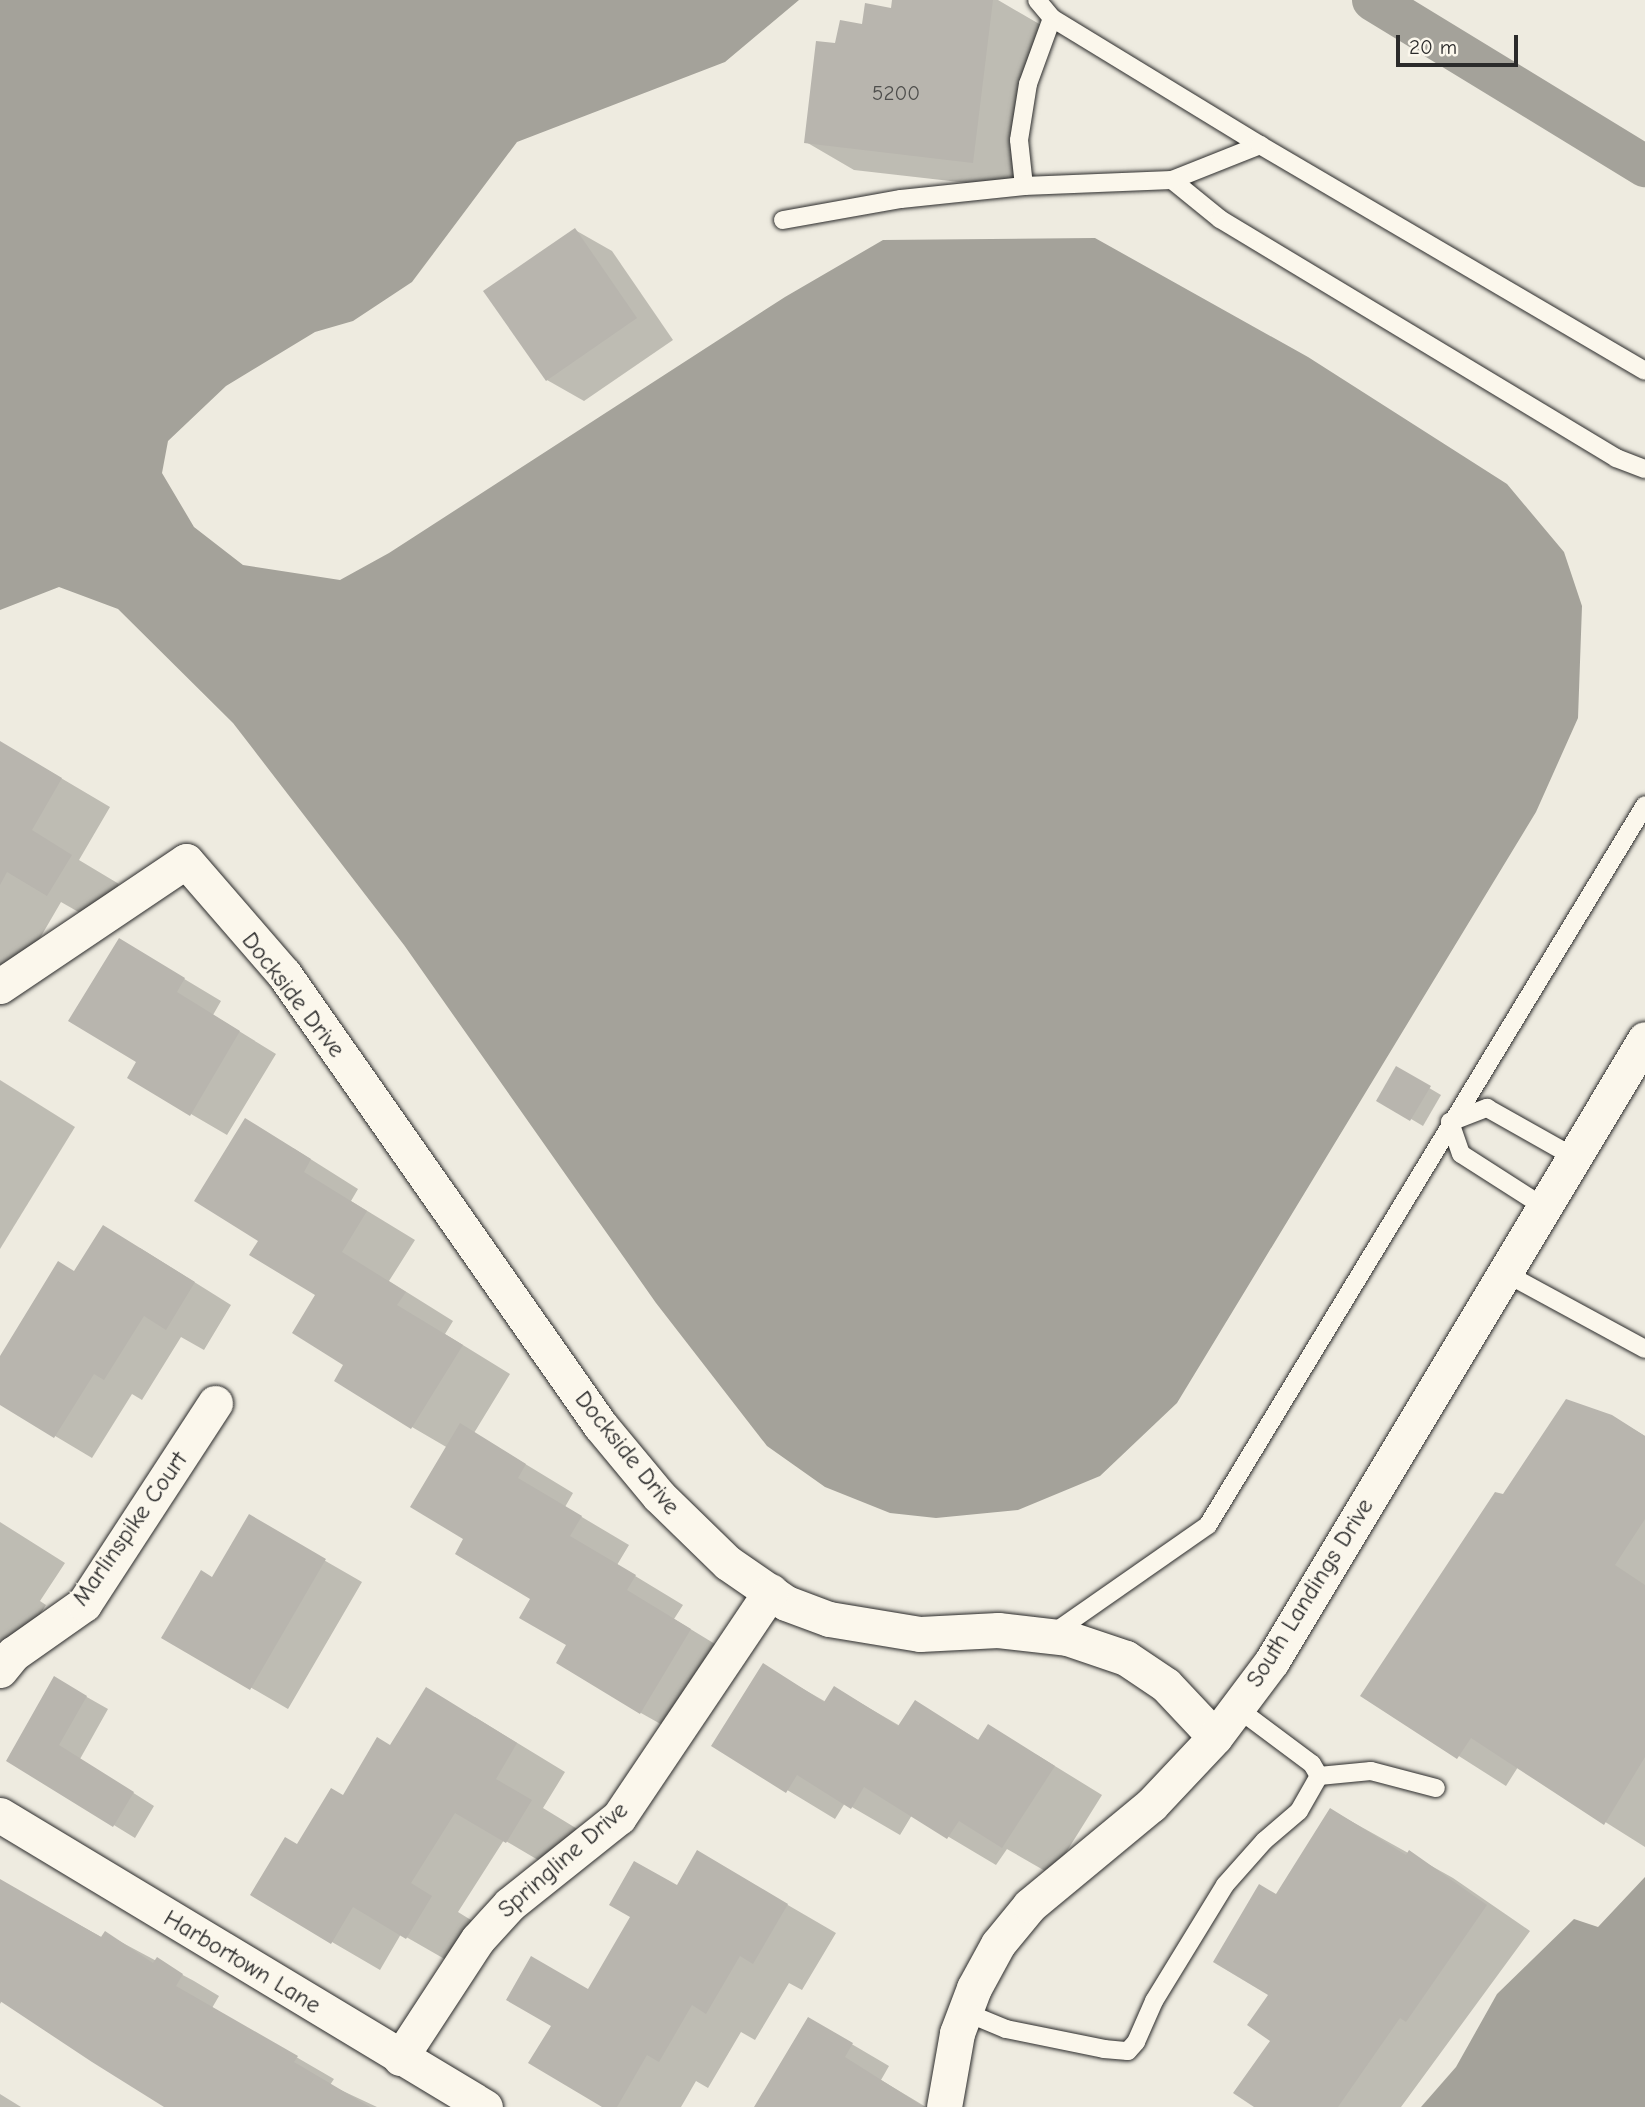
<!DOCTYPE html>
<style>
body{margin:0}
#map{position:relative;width:1645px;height:2107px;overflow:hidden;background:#eeebe0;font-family:"Comic Neue",sans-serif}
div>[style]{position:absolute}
.water>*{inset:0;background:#a4a29a}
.shadow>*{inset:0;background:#0003}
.canal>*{height:42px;margin:-21px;padding:0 21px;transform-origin:21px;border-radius:21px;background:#a4a29a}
.building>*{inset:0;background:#b8b5ae}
.roads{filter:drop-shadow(0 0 2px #2b2b2b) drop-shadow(0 0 2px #2b2b2b)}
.lane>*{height:18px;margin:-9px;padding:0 9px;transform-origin:9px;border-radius:9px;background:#fbf7ec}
.street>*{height:35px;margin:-17.5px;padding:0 17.5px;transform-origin:17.5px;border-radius:17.5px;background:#fbf7ec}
span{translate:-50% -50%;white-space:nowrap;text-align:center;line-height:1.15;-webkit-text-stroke:5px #fbf7ec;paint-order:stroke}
.number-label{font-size:21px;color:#4e4e4c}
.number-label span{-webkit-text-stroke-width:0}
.street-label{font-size:24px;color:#2b2b2b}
.scale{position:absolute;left:1396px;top:35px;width:122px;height:32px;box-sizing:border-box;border:4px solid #2b2b2b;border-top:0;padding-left:9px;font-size:21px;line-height:24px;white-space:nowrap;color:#2b2b2b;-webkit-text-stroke:5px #fbf7ec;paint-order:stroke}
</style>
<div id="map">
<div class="water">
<i style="clip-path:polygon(0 0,799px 0,725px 62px,517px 142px,412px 282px,353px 321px,315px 332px,226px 386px,168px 441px,162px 473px,194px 527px,243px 565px,340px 580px,389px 553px,785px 297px,883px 240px,1095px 238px,1308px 357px,1507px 484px,1564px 552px,1582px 606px,1578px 718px,1536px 812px,1177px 1403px,1100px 1476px,1018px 1510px,936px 1518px,890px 1513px,825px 1487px,767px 1446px,656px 1303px,404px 945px,233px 723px,118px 609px,59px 587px,0 610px)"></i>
<i style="clip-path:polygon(1645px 1877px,1645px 2107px,1421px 2107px,1456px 2067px,1497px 1994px,1574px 1919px,1598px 1927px)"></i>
</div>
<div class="shadow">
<i style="clip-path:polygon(893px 0,998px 0,1041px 25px,1021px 189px,854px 170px,806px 142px,837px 45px,892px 10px)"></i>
<i style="clip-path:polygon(575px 230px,612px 251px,673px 340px,584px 401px,547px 380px)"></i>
<i style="clip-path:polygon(0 742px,110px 807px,79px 860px,119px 884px,96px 922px,61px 902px,22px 969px,0 974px)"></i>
<i style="clip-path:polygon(156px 962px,221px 1001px,213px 1015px,276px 1054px,227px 1135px,191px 1114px,139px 1062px)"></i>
<i style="clip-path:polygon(1397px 1069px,1441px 1095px,1423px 1126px,1379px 1100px)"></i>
<i style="clip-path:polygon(0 1080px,75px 1127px,0 1249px)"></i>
<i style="clip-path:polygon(293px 1148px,358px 1189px,351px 1201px,415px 1240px,389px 1281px,453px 1321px,445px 1334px,510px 1374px,474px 1433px,573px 1493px,565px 1507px,629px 1545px,617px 1565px,683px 1605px,674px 1619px,738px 1658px,689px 1740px,641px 1713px,568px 1645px,533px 1599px,448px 1448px,412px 1427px,346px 1365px,318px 1295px,260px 1241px)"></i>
<i style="clip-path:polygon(140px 1248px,231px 1305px,204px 1350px,181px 1337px,142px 1400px,132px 1394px,92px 1458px,0 1403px,0 1359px,75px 1273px)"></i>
<i style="clip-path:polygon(1611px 1416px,1645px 1436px,1645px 1847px,1518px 1767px,1506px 1786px,1363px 1695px,1504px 1496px)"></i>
<i style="clip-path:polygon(249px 1517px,362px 1582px,288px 1709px,164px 1637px,213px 1579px)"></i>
<i style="clip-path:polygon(0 1522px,65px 1563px,40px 1601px,46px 1605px,12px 1658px,0 1651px)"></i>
<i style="clip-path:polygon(763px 1666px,826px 1702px,835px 1688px,900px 1726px,916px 1703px,980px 1741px,1037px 1755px,1102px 1795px,1052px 1875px,1007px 1849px,996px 1865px,912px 1815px,900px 1835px,845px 1803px,835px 1819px,713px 1745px)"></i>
<i style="clip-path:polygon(55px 1679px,108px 1709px,80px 1759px,154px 1806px,135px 1838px,8px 1760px)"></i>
<i style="clip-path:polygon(475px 1717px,565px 1772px,543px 1808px,579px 1830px,555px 1870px,504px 1840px,458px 1912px,479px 1925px,455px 1965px,401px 1934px,380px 1970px,332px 1942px,297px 1846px,391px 1747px)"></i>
<i style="clip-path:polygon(1331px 1810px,1453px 1878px,1530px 1931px,1401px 2107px,1257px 2107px,1272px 2040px,1277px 1896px)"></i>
<i style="clip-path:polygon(698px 1853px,836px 1933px,802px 1990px,789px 1983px,755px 2040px,741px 2032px,708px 2088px,696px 2081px,681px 2107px,606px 2107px,588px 1991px,677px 1888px)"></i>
<i style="clip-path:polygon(0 1881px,103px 1938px,106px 1934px,194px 1981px,219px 1996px,212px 2008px,334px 2079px,330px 2085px,377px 2107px,168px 2107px,2px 2001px,0 2004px)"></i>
<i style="clip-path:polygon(809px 2019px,889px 2066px,881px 2080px,926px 2107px,756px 2107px)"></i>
<i style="clip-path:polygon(0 2094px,21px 2107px,0 2107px)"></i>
</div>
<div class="canal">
<i style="left:1373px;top:0;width:319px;rotate:31.4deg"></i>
</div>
<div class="building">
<i style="clip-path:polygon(892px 0,993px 0,973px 163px,804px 143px,816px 41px,835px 43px,840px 20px,862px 24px,865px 3px,891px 8px)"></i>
<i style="clip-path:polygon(575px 228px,637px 318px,546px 381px,483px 291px)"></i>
<i style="clip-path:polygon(0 741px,62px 778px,32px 830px,72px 855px,47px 896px,7px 872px,0 885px)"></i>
<i style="clip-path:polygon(119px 938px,185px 978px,177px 992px,240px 1031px,190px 1116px,127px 1078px,136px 1062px,68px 1021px)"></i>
<i style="clip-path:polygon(1396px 1066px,1431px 1086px,1410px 1121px,1376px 1101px)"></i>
<i style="clip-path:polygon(245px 1118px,311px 1159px,304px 1172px,367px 1211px,342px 1252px,406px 1292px,397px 1305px,463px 1345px,411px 1429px,334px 1381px,343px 1365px,292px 1333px,315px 1295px,249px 1255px,258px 1241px,194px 1201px)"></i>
<i style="clip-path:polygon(103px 1225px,195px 1282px,166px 1330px,144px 1316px,104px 1380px,94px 1374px,54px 1438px,0 1405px,0 1356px,58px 1261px,74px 1271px)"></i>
<i style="clip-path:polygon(1566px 1399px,1612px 1415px,1645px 1436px,1645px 1519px,1615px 1565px,1645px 1585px,1645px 1757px,1604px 1825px,1471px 1738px,1457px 1759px,1360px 1696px,1495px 1492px,1503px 1494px)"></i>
<i style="clip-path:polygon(460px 1423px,526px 1464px,518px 1478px,582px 1516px,570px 1536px,636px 1575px,627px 1590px,691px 1629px,640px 1714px,556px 1663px,566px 1645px,519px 1618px,530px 1599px,455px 1554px,463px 1539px,410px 1507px)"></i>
<i style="clip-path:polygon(249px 1514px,326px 1559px,250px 1690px,161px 1638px,201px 1570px,212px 1577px)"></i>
<i style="clip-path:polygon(763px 1663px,824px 1702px,834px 1686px,898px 1726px,915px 1700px,978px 1740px,988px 1724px,1055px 1766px,1002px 1848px,959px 1821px,947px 1839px,864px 1787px,851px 1809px,797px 1775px,786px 1793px,711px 1746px)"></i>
<i style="clip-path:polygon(54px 1676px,87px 1696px,59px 1745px,134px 1792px,113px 1827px,6px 1761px)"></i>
<i style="clip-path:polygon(426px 1687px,517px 1743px,496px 1779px,532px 1800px,506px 1843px,455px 1813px,411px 1883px,432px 1896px,406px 1939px,353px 1907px,331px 1944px,250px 1895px,285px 1837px,297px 1844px,331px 1788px,343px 1795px,377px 1737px,390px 1745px)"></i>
<i style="clip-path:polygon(1330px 1808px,1406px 1855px,1409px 1850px,1487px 1905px,1406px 2022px,1400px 2018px,1338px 2107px,1254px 2107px,1233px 2093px,1270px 2041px,1247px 2025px,1268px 1995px,1213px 1962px,1259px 1884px,1276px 1894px)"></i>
<i style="clip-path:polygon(697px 1850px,788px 1904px,753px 1964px,740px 1956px,706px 2014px,692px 2005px,659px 2062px,647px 2055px,617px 2107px,602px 2107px,528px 2063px,551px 2026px,506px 2000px,531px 1956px,588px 1989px,630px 1917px,609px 1905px,634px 1861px,677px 1885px)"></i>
<i style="clip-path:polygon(0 1879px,101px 1937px,105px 1931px,153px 1963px,157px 1957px,183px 1974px,176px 1986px,298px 2056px,294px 2062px,370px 2107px,164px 2107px,92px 2062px,0 2001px)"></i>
<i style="clip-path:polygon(808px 2017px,853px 2043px,845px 2057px,924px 2107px,754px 2107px)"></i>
</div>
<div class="roads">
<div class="lane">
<i style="left:1052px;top:18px;width:244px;rotate:31.4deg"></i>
<i style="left:1172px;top:180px;width:62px;rotate:39.1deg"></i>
<i style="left:1220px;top:219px;width:463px;rotate:31.1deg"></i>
<i style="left:1616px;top:458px;width:31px;rotate:21deg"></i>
<i style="left:1024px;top:186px;width:46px;rotate:-96.2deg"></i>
<i style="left:1019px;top:140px;width:57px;rotate:-80.9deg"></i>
<i style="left:1028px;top:84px;width:70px;rotate:-70deg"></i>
<i style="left:1052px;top:18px;width:23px;rotate:-130deg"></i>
<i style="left:783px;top:220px;width:120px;rotate:-10.1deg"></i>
<i style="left:901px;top:199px;width:124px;rotate:-6deg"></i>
<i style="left:1024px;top:186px;width:148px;rotate:-2.3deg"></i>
<i style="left:1172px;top:180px;width:95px;rotate:-21.7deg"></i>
<i style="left:1260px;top:145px;width:446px;rotate:30.4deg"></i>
<i style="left:1544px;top:1207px;width:98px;rotate:-147.4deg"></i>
<i style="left:1461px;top:1154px;width:34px;rotate:-109deg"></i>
<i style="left:1450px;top:1122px;width:40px;rotate:-21deg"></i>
<i style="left:1487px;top:1108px;width:100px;rotate:29.4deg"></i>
<i style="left:1505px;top:1273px;width:159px;rotate:28.5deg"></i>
<i style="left:1052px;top:1634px;width:190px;rotate:-34.9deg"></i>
<i style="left:1208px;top:1525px;width:842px;rotate:-58.74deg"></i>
<i style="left:1319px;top:1776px;width:52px;rotate:-5.5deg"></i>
<i style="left:1371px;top:1771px;width:67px;rotate:14.7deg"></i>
<i style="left:965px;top:2012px;width:44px;rotate:22.5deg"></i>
<i style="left:1006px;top:2029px;width:100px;rotate:11.5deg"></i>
<i style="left:1104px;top:2049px;width:24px;rotate:5deg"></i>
<i style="left:1128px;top:2051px;width:12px;rotate:-48deg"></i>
<i style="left:1136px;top:2042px;width:45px;rotate:-66.3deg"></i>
<i style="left:1154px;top:2001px;width:136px;rotate:-58.5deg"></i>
<i style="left:1225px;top:1885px;width:59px;rotate:-48.4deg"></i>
<i style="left:1264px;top:1841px;width:46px;rotate:-40.6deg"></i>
<i style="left:1299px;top:1811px;width:40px;rotate:-60.3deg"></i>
<i style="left:1319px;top:1776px;width:14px;rotate:-120deg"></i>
<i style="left:1312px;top:1764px;width:94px;rotate:-143.3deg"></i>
</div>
<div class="street">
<i style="left:0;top:986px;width:224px;rotate:-33.9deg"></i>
<i style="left:186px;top:861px;width:150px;rotate:49.1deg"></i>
<i style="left:284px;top:974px;width:551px;rotate:54.98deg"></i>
<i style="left:600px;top:1425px;width:92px;rotate:50.3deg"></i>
<i style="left:659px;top:1496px;width:96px;rotate:44.2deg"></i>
<i style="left:728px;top:1563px;width:70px;rotate:34.6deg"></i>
<i style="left:786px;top:1603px;width:46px;rotate:20.4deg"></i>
<i style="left:829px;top:1619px;width:92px;rotate:9.4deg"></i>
<i style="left:920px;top:1634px;width:78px;rotate:-2.9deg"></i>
<i style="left:998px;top:1630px;width:69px;rotate:6.6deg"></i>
<i style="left:1067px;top:1638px;width:62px;rotate:18.7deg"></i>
<i style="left:1126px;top:1658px;width:48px;rotate:34deg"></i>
<i style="left:1166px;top:1685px;width:71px;rotate:46.7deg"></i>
<i style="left:0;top:1670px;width:21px;rotate:-51deg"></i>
<i style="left:13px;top:1654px;width:87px;rotate:-35.2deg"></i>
<i style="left:84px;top:1604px;width:240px;rotate:-56.9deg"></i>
<i style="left:0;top:1815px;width:566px;rotate:31.05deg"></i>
<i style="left:400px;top:2058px;width:142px;rotate:-56.8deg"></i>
<i style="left:478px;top:1939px;width:47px;rotate:-47.6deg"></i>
<i style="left:510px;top:1904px;width:139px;rotate:-38.6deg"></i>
<i style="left:619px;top:1817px;width:272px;rotate:-56.1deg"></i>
<i style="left:944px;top:2107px;width:75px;rotate:-80deg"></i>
<i style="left:957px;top:2033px;width:48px;rotate:-69.3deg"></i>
<i style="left:974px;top:1988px;width:50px;rotate:-61.4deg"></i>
<i style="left:998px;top:1944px;width:50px;rotate:-50.6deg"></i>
<i style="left:1030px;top:1905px;width:157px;rotate:-39.6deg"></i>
<i style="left:1151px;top:1805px;width:93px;rotate:-46.7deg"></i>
<i style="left:1215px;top:1737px;width:95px;rotate:-53.1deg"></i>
<i style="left:1272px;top:1661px;width:725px;rotate:-59.05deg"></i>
</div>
</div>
<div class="number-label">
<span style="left:896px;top:93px">5200</span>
</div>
<div class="street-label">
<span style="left:293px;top:995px;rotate:52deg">Dockside Drive</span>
<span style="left:627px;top:1453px;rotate:51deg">Dockside Drive</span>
<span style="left:130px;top:1529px;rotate:-55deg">Marlinspike Court</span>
<span style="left:1310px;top:1593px;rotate:-58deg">South Landings Drive</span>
<span style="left:563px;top:1860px;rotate:-41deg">Springline Drive</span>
<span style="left:242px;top:1962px;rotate:31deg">Harbortown Lane</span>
</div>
<div class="scale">20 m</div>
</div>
